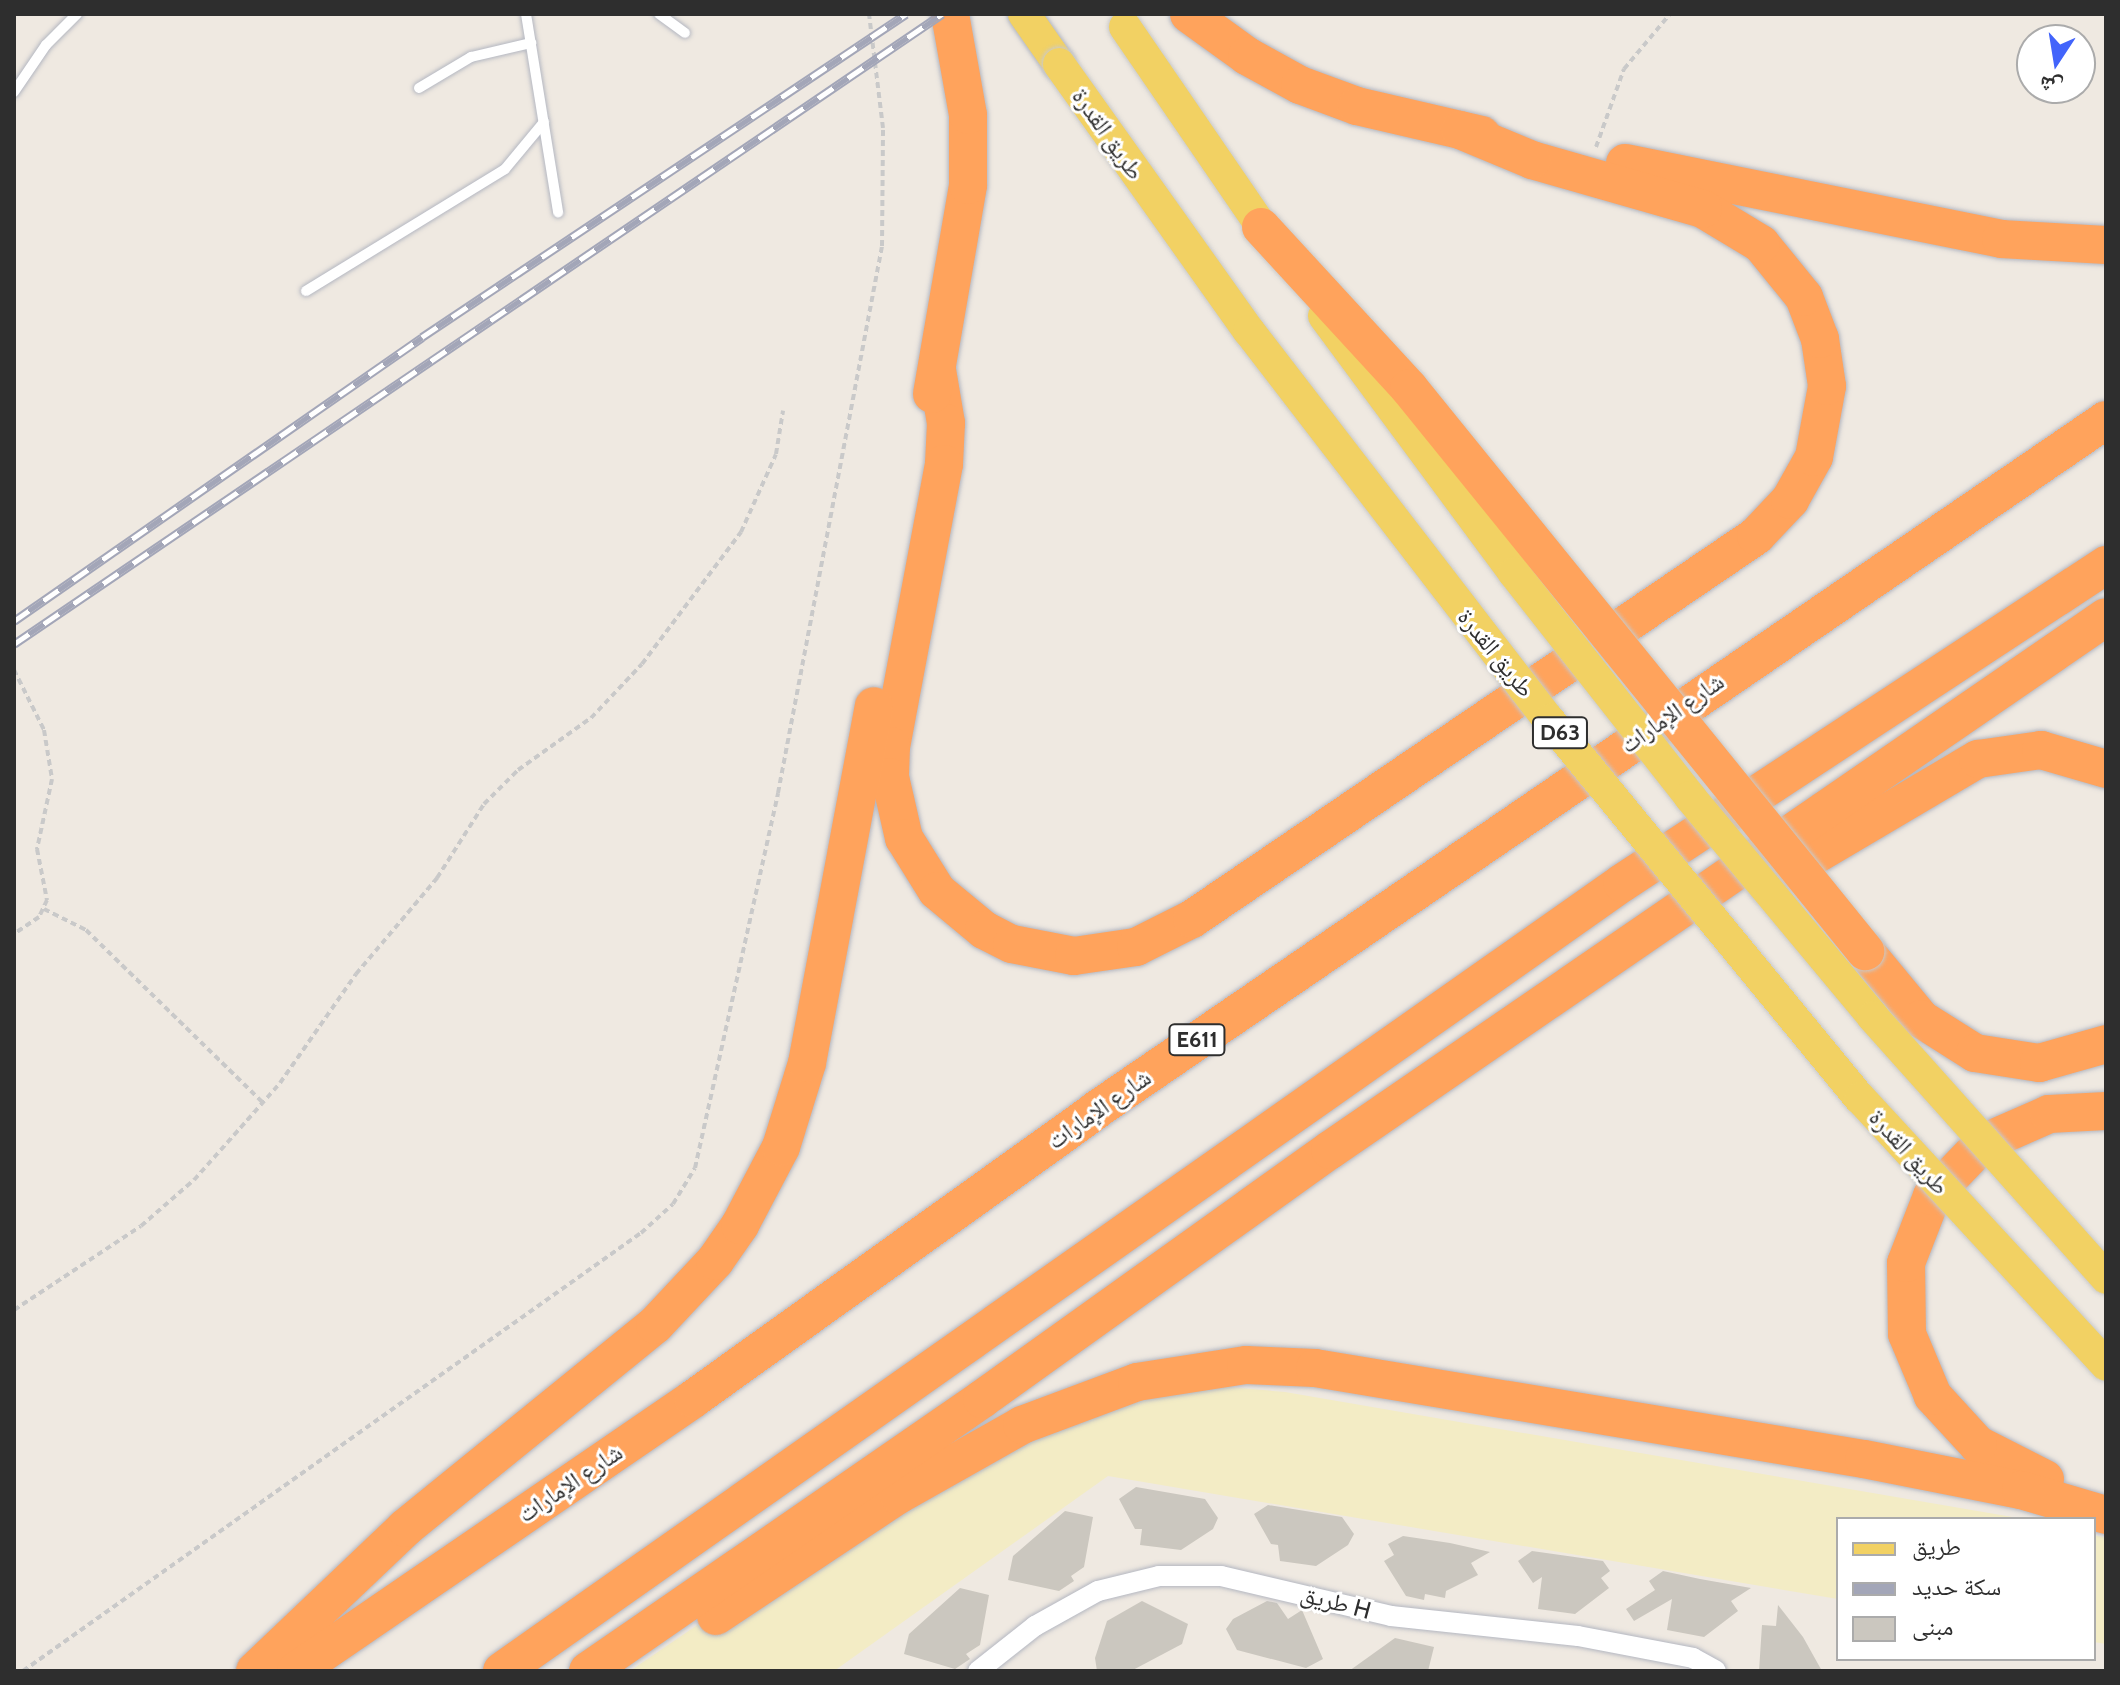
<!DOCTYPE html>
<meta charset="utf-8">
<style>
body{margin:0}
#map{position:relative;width:2120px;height:1685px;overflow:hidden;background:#efe9e1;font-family:Cabin,"Noto Naskh Arabic",sans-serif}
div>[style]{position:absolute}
.sand>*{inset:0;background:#f3ecc5}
.building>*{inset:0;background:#cbc7bf}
.path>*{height:4px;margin-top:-2px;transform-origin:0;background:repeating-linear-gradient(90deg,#c9c9c9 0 6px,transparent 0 10px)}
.roads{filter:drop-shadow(0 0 2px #b4b7c1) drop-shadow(0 0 2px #b4b7c1)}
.lane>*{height:10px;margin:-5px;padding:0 5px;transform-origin:5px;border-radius:5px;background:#fff}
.street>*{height:20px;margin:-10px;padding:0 10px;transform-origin:10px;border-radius:10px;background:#fff}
.primary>*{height:32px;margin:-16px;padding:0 16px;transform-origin:16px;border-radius:16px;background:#f2d163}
.highway>*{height:38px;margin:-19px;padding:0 19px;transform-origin:19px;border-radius:19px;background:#ffa35c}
.rail>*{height:9px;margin-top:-4.5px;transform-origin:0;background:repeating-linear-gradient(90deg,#fff 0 18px,#a3a6b8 0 36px);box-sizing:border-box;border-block:2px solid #a3a6b8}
.bridges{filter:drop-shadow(0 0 2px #c9c9c9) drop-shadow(0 0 2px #c9c9c9)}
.primary-bridge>*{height:32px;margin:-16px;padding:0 16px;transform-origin:16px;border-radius:16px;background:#f2d163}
.highway-bridge>*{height:38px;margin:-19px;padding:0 19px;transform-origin:19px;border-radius:19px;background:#ffa35c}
span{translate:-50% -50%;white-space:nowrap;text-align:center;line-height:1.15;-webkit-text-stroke:6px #fff;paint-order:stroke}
.shield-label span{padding:2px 6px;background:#fff;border:2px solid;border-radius:6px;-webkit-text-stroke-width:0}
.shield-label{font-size:22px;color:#2e2e2e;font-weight:700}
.street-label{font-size:24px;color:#2e2e2e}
.frame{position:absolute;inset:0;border:16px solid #2e2e2e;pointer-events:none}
.legend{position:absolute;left:1836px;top:1517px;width:260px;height:144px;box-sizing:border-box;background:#fff;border:2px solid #ababab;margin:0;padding:10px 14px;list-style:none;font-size:24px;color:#2e2e2e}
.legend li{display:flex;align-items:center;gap:16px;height:40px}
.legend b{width:40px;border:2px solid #ababab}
.north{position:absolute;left:2016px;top:24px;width:80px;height:80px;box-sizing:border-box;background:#fff;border:2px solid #ababab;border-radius:50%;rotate:192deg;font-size:22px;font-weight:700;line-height:32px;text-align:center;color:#2e2e2e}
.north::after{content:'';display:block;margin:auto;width:28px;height:36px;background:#4264fb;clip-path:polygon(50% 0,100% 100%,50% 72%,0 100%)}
</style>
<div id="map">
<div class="sand">
<i style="clip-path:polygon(1206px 1385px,1285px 1392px,2024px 1519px,1838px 1519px,1838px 1599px,1108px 1476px,834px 1671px,630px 1671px,728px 1604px,1077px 1404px)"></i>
<i style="clip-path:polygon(2094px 1535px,2106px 1538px,2106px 1644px,2094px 1642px)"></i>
</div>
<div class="building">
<i style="clip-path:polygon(1136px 1487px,1205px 1499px,1218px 1518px,1213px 1529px,1181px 1550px,1140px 1545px,1142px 1529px,1135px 1529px,1119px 1499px)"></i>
<i style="clip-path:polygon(1268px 1505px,1342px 1517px,1354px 1534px,1348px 1545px,1316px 1566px,1280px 1561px,1278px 1545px,1271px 1544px,1254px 1514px)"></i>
<i style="clip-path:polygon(1065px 1511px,1093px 1517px,1084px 1567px,1071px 1576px,1074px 1581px,1059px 1591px,1008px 1580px,1013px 1556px)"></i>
<i style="clip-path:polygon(1403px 1536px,1450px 1543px,1490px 1552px,1471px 1563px,1478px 1575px,1446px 1591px,1445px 1598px,1425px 1594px,1424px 1600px,1406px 1596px,1384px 1561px,1394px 1555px,1388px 1544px)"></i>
<i style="clip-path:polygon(1532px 1551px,1603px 1561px,1610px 1571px,1601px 1578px,1609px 1588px,1575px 1614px,1538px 1609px,1542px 1577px,1533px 1583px,1518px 1561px)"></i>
<i style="clip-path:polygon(1663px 1571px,1700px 1579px,1751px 1588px,1731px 1601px,1738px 1611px,1704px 1637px,1667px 1630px,1672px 1599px,1634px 1621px,1626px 1609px,1655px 1590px,1649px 1581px)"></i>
<i style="clip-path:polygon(960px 1588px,989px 1595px,980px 1645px,966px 1654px,970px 1659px,955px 1669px,904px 1654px,909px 1634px)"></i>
<i style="clip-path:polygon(1142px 1601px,1188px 1624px,1182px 1644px,1131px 1671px,1097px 1671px,1095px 1658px,1107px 1621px)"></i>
<i style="clip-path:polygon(1267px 1601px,1277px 1603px,1288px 1619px,1302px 1610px,1323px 1659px,1306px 1668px,1237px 1650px,1226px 1629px,1233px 1619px)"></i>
<i style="clip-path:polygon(1778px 1605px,1803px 1637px,1822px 1671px,1759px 1671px,1762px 1625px,1776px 1626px)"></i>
<i style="clip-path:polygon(1395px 1638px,1434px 1647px,1428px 1671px,1349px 1671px)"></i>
</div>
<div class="path">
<i style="left:1596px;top:147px;width:83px;rotate:-70.3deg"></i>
<i style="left:1624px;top:69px;width:72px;rotate:-50.1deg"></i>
<i style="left:14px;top:670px;width:67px;rotate:63.4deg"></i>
<i style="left:44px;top:730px;width:50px;rotate:80.7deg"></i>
<i style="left:52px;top:779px;width:72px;rotate:102.1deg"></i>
<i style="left:37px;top:849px;width:52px;rotate:78.9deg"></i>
<i style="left:47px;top:900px;width:19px;rotate:115deg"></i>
<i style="left:39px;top:917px;width:30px;rotate:146deg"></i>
<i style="left:44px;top:909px;width:47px;rotate:26.6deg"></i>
<i style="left:86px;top:930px;width:249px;rotate:44.3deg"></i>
<i style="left:14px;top:1310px;width:152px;rotate:-33.5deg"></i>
<i style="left:141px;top:1226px;width:70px;rotate:-41deg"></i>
<i style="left:194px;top:1180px;width:130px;rotate:-48.4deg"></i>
<i style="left:280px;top:1083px;width:133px;rotate:-55.1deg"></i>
<i style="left:356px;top:974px;width:126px;rotate:-49.8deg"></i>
<i style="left:437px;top:878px;width:88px;rotate:-57.6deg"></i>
<i style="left:484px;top:804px;width:48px;rotate:-45deg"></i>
<i style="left:518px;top:770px;width:90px;rotate:-35.5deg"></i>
<i style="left:591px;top:718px;width:74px;rotate:-46.6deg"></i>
<i style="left:642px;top:664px;width:165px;rotate:-53.1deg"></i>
<i style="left:741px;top:532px;width:85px;rotate:-65.8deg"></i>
<i style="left:776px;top:454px;width:44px;rotate:-80.8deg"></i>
<i style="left:23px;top:1671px;width:757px;rotate:-35.33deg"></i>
<i style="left:641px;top:1233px;width:43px;rotate:-42.2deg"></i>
<i style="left:673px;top:1204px;width:42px;rotate:-58.6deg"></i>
<i style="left:695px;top:1168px;width:384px;rotate:-77.5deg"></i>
<i style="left:778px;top:793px;width:557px;rotate:-79.23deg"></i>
<i style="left:882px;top:246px;width:118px;rotate:-89.5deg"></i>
<i style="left:883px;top:128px;width:115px;rotate:-97deg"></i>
</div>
<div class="roads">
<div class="lane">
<i style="left:526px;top:14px;width:201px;rotate:80.8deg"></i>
<i style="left:659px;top:14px;width:32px;rotate:36deg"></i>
<i style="left:419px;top:88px;width:61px;rotate:-30.8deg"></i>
<i style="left:471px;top:57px;width:62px;rotate:-13.1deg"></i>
<i style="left:14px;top:92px;width:57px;rotate:-55.8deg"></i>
<i style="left:46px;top:45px;width:44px;rotate:-45deg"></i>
<i style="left:306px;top:291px;width:233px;rotate:-31.5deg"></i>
<i style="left:505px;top:169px;width:61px;rotate:-50.3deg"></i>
</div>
<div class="street">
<i style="left:978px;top:1671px;width:73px;rotate:-38.3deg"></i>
<i style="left:1035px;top:1626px;width:72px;rotate:-29.1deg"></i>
<i style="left:1098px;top:1591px;width:63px;rotate:-13.8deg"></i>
<i style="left:1159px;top:1576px;width:62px"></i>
<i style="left:1221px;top:1576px;width:175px;rotate:13.2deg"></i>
<i style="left:1391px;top:1616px;width:188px;rotate:6.1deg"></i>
<i style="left:1578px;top:1636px;width:117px;rotate:10.8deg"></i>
<i style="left:1693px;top:1658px;width:26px;rotate:29deg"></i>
</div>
<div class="primary">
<i style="left:1024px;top:14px;width:61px;rotate:55deg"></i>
</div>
<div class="highway">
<i style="left:1189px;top:14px;width:72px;rotate:35.9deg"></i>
<i style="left:1247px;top:56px;width:60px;rotate:28.7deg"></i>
<i style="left:1300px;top:85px;width:61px;rotate:20.2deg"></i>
<i style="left:1357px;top:106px;width:128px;rotate:13.1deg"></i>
<i style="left:1625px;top:163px;width:384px;rotate:11.4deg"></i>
<i style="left:2001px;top:239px;width:105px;rotate:3.3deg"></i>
<i style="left:937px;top:370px;width:54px;rotate:80.4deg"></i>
<i style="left:946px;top:423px;width:41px;rotate:92.8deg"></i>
<i style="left:944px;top:464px;width:287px;rotate:100.6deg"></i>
<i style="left:891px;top:746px;width:31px;rotate:92deg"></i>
<i style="left:890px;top:777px;width:63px;rotate:77.1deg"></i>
<i style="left:904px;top:838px;width:62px;rotate:58.1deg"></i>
<i style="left:937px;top:891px;width:61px;rotate:39.7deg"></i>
<i style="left:984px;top:930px;width:31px;rotate:27deg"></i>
<i style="left:1012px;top:944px;width:63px;rotate:11deg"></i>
<i style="left:1074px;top:956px;width:63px;rotate:-8.3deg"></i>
<i style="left:1136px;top:947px;width:63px;rotate:-26.6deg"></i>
<i style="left:1192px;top:919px;width:682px;rotate:-34.18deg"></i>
<i style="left:1756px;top:536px;width:50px;rotate:-46.6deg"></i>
<i style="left:1790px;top:500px;width:49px;rotate:-60.8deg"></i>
<i style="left:1814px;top:457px;width:72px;rotate:-79.6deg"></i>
<i style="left:1827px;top:386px;width:48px;rotate:-98.5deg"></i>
<i style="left:1820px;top:339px;width:45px;rotate:-110.9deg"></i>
<i style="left:1804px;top:297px;width:68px;rotate:-129.1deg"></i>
<i style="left:1761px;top:244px;width:68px;rotate:-148.9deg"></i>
<i style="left:1703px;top:209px;width:178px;rotate:-164deg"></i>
<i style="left:1532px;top:160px;width:78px;rotate:-157.4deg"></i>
<i style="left:932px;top:394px;width:212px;rotate:-80.2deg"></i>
<i style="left:968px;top:185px;width:70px;rotate:-90deg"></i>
<i style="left:968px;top:115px;width:103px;rotate:-100.1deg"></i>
<i style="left:1768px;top:883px;width:244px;rotate:-30.6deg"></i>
<i style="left:1978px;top:759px;width:64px;rotate:-8.1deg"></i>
<i style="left:2041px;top:750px;width:68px;rotate:16.3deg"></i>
<i style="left:1865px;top:951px;width:88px;rotate:50.5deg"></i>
<i style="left:1921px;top:1019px;width:64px;rotate:32.2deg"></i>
<i style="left:1975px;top:1053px;width:65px;rotate:8.9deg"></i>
<i style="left:2039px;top:1063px;width:70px;rotate:-15.8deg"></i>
<i style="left:2045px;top:1479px;width:75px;rotate:-153.1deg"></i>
<i style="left:1978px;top:1445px;width:67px;rotate:-132.6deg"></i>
<i style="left:1933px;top:1396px;width:67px;rotate:-112.8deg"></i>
<i style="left:1907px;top:1334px;width:71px;rotate:-90.8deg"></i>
<i style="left:1906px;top:1263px;width:72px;rotate:-68.8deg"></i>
<i style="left:1932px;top:1196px;width:74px;rotate:-46.1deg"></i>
<i style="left:1983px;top:1143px;width:72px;rotate:-23.7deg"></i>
<i style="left:2049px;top:1114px;width:57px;rotate:-3deg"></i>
<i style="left:716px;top:1616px;width:219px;rotate:-33.6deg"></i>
<i style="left:898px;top:1495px;width:142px;rotate:-29.4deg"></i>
<i style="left:1022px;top:1425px;width:123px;rotate:-20.5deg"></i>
<i style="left:1137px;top:1382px;width:110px;rotate:-8.9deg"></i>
<i style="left:1246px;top:1365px;width:69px;rotate:2.5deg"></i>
<i style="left:1315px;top:1368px;width:556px;rotate:9.41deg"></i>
<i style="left:1864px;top:1459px;width:160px;rotate:11.2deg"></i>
<i style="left:2021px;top:1490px;width:89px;rotate:16.4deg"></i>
<i style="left:255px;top:1671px;width:207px;rotate:-43.6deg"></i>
<i style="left:405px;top:1528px;width:322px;rotate:-39.1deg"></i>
<i style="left:655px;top:1325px;width:88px;rotate:-46.8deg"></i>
<i style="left:715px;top:1261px;width:44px;rotate:-55.2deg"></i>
<i style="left:740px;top:1225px;width:88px;rotate:-62.3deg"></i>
<i style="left:781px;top:1147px;width:88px;rotate:-72.8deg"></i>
<i style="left:807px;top:1063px;width:363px;rotate:-79.4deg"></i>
<i style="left:296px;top:1671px;width:481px;rotate:-34.4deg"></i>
<i style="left:693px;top:1399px;width:496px;rotate:-35.6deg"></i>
<i style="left:1096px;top:1110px;width:1223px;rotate:-34.34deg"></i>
<i style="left:502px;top:1671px;width:1369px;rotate:-35.13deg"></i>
<i style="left:1622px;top:883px;width:579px;rotate:-33.31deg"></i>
<i style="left:588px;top:1671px;width:479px;rotate:-34.6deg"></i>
<i style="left:982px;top:1399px;width:428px;rotate:-35.6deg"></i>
<i style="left:1330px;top:1150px;width:941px;rotate:-34.48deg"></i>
</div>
</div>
<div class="rail">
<i style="left:14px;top:621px;width:497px;rotate:-34.8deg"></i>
<i style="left:422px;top:337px;width:582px;rotate:-33.72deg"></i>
<i style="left:14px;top:644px;width:1122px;rotate:-34.17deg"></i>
</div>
<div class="bridges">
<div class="primary-bridge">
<i style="left:1125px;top:27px;width:264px;rotate:55.6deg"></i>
<i style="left:1059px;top:64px;width:328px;rotate:54.6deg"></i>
<i style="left:1249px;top:331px;width:491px;rotate:52.4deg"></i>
<i style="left:1549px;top:720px;width:489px;rotate:50.6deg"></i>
<i style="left:1860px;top:1098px;width:363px;rotate:47.3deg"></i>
<i style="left:1324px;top:316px;width:320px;rotate:53.5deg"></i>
<i style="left:1514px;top:573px;width:285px;rotate:51.8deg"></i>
<i style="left:1690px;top:797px;width:286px;rotate:50.2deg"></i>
<i style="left:1873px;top:1017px;width:350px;rotate:48.2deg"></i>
</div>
<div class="highway-bridge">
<i style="left:1261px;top:227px;width:219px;rotate:47.4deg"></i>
<i style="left:1409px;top:388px;width:725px;rotate:50.99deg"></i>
</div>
</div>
<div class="shield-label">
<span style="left:1560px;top:733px">D63</span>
<span style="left:1197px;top:1040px">E611</span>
</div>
<div class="street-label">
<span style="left:1108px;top:134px;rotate:55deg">طريق القدرة</span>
<span style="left:1496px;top:653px;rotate:51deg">طريق القدرة</span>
<span style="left:1672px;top:713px;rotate:-35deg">شارع الإمارات</span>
<span style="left:1099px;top:1109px;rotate:-35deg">شارع الإمارات</span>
<span style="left:1909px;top:1152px;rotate:48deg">طريق القدرة</span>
<span style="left:570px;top:1483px;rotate:-34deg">شارع الإمارات</span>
<span style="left:1336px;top:1602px;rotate:15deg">طريق H</span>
</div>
<div class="frame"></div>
<ul class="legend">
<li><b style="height:10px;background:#f2d163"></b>طريق</li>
<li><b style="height:10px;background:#a3a6b8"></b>سكة حديد</li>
<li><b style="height:22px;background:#cbc7bf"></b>مبنى</li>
</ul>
<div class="north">ش</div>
</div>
